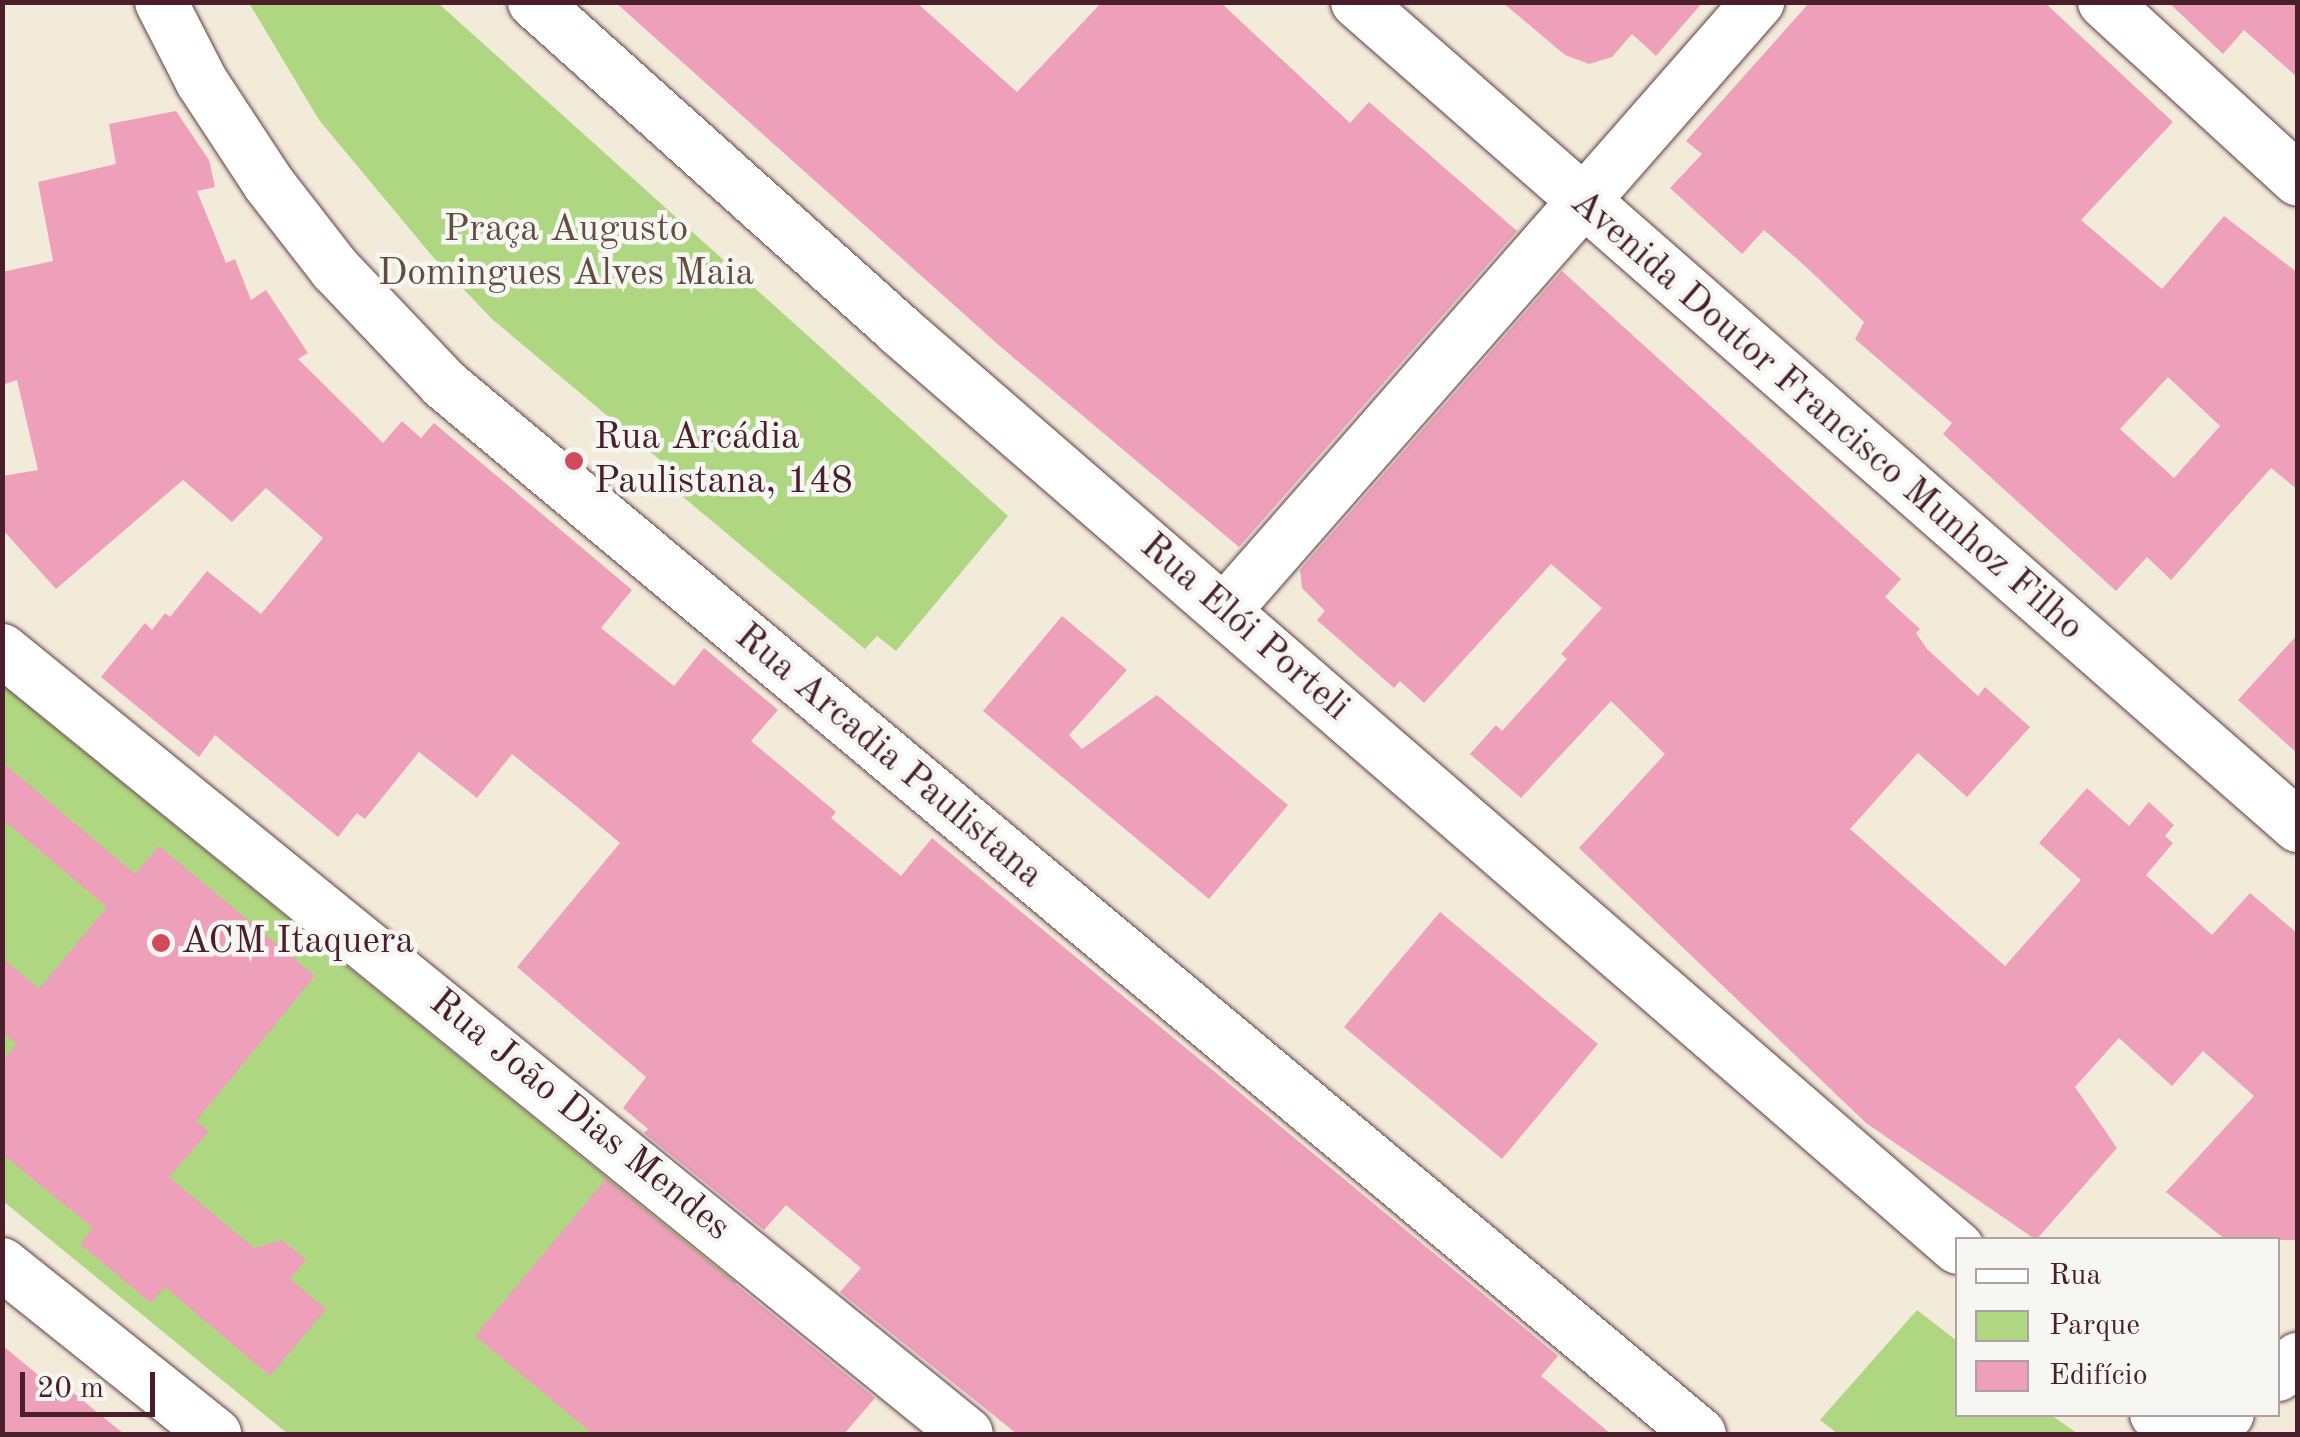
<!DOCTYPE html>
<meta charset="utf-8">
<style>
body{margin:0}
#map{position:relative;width:2300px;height:1437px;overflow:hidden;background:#f3ebda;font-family:"Old Standard TT",serif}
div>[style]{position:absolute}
.green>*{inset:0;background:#afd681}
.building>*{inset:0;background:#eea0ba}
.roads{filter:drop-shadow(0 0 2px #633e45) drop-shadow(0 0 2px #633e45)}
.minor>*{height:52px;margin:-26px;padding:0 26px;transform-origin:26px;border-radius:26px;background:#fff}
.dots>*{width:28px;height:28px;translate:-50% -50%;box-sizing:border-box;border:5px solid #f6f6f2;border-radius:50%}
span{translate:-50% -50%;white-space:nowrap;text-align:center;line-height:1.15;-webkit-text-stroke:9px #f6f6f2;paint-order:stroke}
.park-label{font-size:38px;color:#634d40}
.street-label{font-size:38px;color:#4a1f2b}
.poi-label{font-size:38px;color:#4a1f2b}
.left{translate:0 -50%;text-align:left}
.frame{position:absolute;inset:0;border:5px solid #4a1f2b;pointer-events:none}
.legend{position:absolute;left:1955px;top:1237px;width:325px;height:180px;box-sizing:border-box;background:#f6f6f2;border:2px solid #b1a0a2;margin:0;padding:12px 18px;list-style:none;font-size:30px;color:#4a1f2b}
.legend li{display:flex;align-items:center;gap:20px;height:50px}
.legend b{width:50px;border:2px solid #b1a0a2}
.scale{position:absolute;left:20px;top:1372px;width:135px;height:45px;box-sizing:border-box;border:5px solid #4a1f2b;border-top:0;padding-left:12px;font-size:30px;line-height:35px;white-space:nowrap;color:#4a1f2b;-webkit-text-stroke:8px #f6f6f2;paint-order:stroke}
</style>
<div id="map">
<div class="green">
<i style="clip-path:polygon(249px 3px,438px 3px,1008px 516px,896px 651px,877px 636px,865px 649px,658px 476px,666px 465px,492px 319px,433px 257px,319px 120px)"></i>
<i style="clip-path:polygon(2px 685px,736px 1283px,601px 1434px,288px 1434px,3px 1201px)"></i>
<i style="clip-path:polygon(1917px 1310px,1957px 1341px,1958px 1414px,2051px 1415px,2078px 1434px,1838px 1434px,1820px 1420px)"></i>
</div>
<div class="building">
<i style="clip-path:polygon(615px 2px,916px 2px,1017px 92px,1102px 2px,1220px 2px,1350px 123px,1369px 102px,1517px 231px,1239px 547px,1002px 348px)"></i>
<i style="clip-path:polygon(1502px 2px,1703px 2px,1656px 56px,1632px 34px,1612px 57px,1589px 64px,1565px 55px)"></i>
<i style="clip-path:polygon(evenodd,1810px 2px,2044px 2px,2173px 122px,2081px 220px,2162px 289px,2224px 216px,2298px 273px,2298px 490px,2271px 468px,2171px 580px,2147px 557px,2116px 591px,1943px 434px,1952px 423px,1855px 339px,1864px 322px,1805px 266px,1764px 230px,1742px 254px,1670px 188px,1702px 154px,1686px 141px,1810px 2px,2168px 377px,2220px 426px,2174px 478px,2120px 429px,2168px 377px)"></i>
<i style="clip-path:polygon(2168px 2px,2298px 2px,2298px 78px,2244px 30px,2223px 54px)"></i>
<i style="clip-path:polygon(176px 111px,209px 160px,215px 187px,197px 191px,226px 263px,235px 259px,251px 300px,266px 290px,308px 353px,298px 359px,383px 443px,402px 421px,421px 438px,434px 423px,632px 590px,601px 628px,674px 686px,704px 648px,778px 710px,751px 741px,836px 812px,831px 818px,901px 876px,932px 838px,1558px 1356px,1541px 1376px,1611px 1434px,1017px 1434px,840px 1292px,861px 1268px,786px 1205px,764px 1230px,644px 1133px,648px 1129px,623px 1108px,646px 1077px,517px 967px,620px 843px,576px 806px,512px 754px,477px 798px,419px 752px,365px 819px,357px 813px,338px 837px,215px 735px,199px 757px,101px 677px,145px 623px,152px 630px,165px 613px,170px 617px,207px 571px,261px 614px,323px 538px,266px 488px,232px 522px,183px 480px,56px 589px,2px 529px,2px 476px,38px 470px,17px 380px,2px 385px,2px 272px,53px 261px,38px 182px,116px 164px,109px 124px)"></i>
<i style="clip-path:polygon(1562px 271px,1901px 579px,1885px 597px,1920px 629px,1916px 633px,1927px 649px,1978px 696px,1985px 687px,2030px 727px,1967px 797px,1918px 753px,1850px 829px,2005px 966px,2081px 880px,2039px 843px,2087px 788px,2129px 826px,2149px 802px,2174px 825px,2165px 836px,2173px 843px,2146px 875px,2212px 935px,2250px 893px,2298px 934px,2298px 1240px,2226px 1240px,2166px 1192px,2254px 1096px,2203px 1051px,2172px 1086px,2119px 1038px,2075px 1087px,2117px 1148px,2036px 1240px,1866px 1123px,1579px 848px,1665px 754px,1611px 701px,1521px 798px,1470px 754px,1496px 725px,1502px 731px,1567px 659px,1561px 654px,1602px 608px,1551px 564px,1424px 703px,1400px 681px,1394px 688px,1317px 620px,1325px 611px,1302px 588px,1300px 570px)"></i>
<i style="clip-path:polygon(1062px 616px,1127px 670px,1069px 735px,1082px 749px,1157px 695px,1288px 805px,1209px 899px,983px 711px)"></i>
<i style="clip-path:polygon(2298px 634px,2298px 754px,2238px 700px)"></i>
<i style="clip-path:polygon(2px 762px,135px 874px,159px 846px,315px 976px,196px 1121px,209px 1131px,169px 1177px,254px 1248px,282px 1240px,306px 1260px,290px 1279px,326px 1309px,270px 1376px,165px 1287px,151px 1303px,80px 1244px,93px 1228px,2px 1154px,2px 1061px,17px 1044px,2px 1032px,2px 958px,39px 989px,107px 907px,2px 819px)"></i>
<i style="clip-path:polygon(1440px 912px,1598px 1044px,1502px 1159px,1344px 1027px)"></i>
<i style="clip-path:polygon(606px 1179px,875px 1398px,844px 1434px,593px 1434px,475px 1336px)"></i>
<i style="clip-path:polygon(2px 1345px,49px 1384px,55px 1378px,124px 1434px,2px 1434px)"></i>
</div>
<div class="roads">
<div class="minor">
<i style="left:161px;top:2px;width:90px;rotate:62.9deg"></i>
<i style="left:202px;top:82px;width:122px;rotate:56.7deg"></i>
<i style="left:269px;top:184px;width:108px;rotate:52.2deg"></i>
<i style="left:335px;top:269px;width:158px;rotate:46.5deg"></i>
<i style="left:444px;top:384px;width:1637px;rotate:39.9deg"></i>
<i style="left:534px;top:2px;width:488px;rotate:41.9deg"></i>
<i style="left:897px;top:328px;width:1404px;rotate:40.93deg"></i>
<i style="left:1357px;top:2px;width:1251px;rotate:41.21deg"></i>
<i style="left:2104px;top:2px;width:263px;rotate:42.5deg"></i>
<i style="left:1225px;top:610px;width:809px;rotate:-48.76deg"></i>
<i style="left:2px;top:650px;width:1243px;rotate:39.09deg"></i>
<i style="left:2px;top:1264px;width:273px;rotate:38.6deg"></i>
<i style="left:2278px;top:1375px;width:26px;rotate:-39deg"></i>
<i style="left:2156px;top:1414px;width:30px;rotate:41deg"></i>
<i style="left:2203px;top:1434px;width:32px;rotate:-39deg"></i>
</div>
</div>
<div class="dots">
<i style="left:574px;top:461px;background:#d1495b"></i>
<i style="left:161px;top:943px;background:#d1495b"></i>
</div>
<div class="park-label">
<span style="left:566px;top:253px">Praça Augusto<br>Domingues Alves Maia</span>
</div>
<div class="street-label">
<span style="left:1826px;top:416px;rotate:41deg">Avenida Doutor Francisco Munhoz Filho</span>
<span style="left:1244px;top:628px;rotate:41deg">Rua Elói Porteli</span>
<span style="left:888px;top:757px;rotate:40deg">Rua Arcadia Paulistana</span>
<span style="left:579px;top:1116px;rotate:39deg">Rua João Dias Mendes</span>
</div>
<div class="poi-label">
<span class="left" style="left:594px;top:461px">Rua Arcádia<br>Paulistana, 148</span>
<span class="left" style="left:181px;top:943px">ACM Itaquera</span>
</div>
<div class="frame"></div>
<ul class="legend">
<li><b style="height:12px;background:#fff"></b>Rua</li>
<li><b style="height:28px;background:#afd681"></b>Parque</li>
<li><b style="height:28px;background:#eea0ba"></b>Edifício</li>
</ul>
<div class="scale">20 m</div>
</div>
